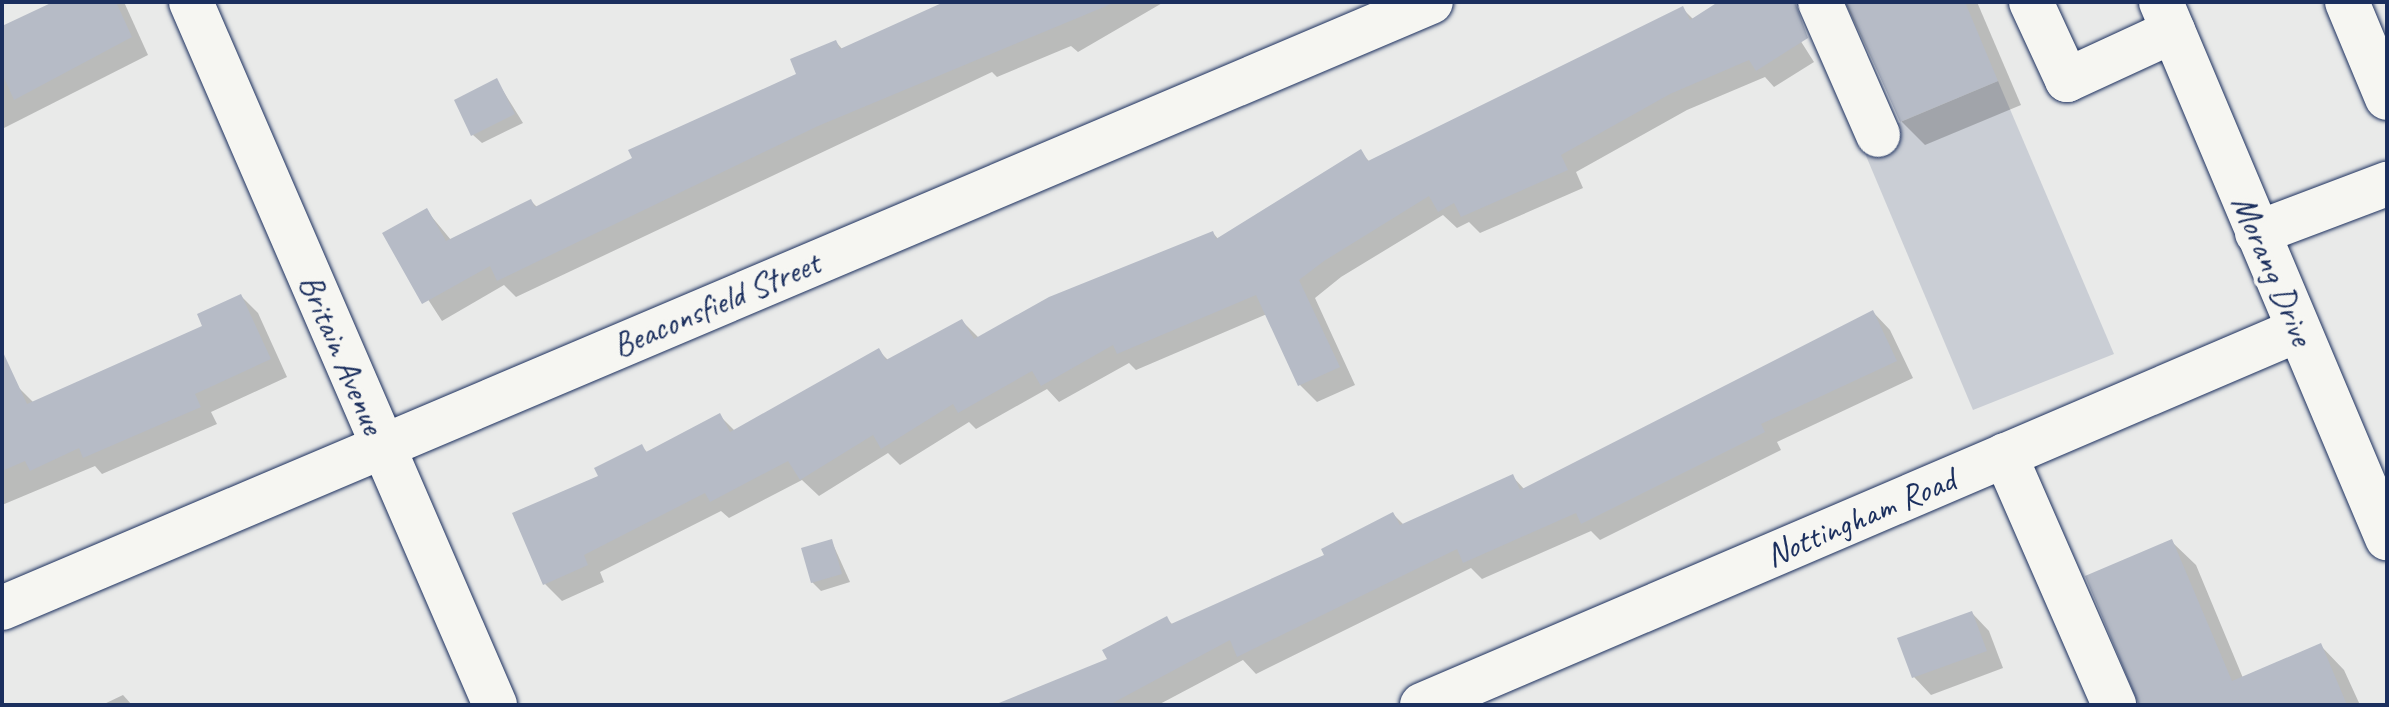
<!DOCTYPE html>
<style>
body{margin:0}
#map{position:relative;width:2389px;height:707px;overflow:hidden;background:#e9eae9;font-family:Caveat,sans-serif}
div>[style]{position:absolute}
.green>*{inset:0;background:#caced5}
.shadow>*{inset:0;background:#0003}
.building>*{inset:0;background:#b6bbc6}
.roads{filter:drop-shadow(0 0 2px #1b2f5e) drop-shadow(0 0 2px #1b2f5e)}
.minor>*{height:44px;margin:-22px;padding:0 22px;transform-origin:22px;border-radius:22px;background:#f6f6f2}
span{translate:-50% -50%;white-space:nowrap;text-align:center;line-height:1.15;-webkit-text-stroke:8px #f6f6f2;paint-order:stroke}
.street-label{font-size:34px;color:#1b2f5e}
.frame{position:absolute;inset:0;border:4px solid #1b2f5e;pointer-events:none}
</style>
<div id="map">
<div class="green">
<i style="clip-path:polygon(1998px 81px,2114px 354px,1973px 410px,1864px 151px,1891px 126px)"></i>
</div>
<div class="shadow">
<i style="clip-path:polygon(57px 2px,124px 2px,148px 55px,2px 129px,2px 27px)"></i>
<i style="clip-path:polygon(949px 2px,1164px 2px,1078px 52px,1071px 46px,997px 77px,992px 72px,516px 297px,504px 285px,442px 321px,385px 233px,427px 211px,451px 240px,531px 201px,538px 208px,798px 75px,836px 42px,843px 50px)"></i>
<i style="clip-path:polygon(1722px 2px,1776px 2px,1814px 62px,1774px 87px,1765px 77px,1687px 110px,1576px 172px,1583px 188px,1480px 233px,1469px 222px,1457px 228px,1443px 215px,1341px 277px,1315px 298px,1355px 385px,1317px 402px,1300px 385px,1267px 314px,1136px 370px,1129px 363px,1059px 402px,1047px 389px,976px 429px,969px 422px,900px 465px,888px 453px,819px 496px,802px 480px,729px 518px,721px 511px,600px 572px,604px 582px,562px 601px,545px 584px,601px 477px,641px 446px,648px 453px,719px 415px,735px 431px,879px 351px,889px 361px,962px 321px,979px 338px,1213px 233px,1219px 240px,1360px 152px,1370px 162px,1682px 8px,1694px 20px)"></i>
<i style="clip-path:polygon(1845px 2px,1977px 2px,2021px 105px,1925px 145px,1901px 121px)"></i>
<i style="clip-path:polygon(497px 81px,523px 123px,482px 143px,473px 135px)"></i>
<i style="clip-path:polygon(241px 296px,258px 313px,287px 377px,211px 412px,217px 424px,102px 474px,95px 466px,2px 505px,2px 394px,18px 387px,34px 403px,205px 327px)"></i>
<i style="clip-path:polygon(1873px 312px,1890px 330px,1913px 378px,1777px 442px,1781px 450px,1600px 540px,1591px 531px,1482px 579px,1471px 568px,1256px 674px,1243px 660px,1158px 705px,1003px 705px,1109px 660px,1167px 619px,1173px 625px,1326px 556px,1393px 514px,1404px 525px,1513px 477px,1525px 490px)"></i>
<i style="clip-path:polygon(832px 542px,850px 582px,821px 591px,812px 582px)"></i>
<i style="clip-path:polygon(2172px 542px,2196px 565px,2243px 678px,2321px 646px,2344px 670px,2360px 705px,2140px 705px)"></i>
<i style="clip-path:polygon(1972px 613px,1989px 631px,2003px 668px,1931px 695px,1914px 677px)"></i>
<i style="clip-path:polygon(123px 695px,132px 705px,102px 705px)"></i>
</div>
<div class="building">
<i style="clip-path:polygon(53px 2px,116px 2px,132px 37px,14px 100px,2px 73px,2px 26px)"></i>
<i style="clip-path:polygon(944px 2px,1116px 2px,818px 126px,497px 281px,490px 266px,422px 304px,382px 233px,427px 208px,446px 241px,531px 199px,535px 207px,632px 158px,628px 150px,796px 74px,790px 59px,836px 40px,840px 49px)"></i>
<i style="clip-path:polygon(1718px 2px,1795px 2px,1808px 38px,1756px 71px,1749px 60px,1670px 94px,1561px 155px,1568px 170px,1461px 217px,1454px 203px,1438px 212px,1429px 196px,1324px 261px,1299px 280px,1340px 367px,1298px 386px,1256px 295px,1117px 354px,1113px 345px,1041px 386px,1032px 371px,958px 413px,953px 404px,881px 449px,873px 435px,800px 480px,788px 461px,710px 502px,705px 493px,584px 555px,588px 565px,543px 585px,512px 513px,598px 476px,594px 468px,642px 444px,646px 452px,720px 413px,730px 432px,879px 348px,886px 360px,962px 319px,974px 339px,1049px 297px,1213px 231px,1216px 239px,1361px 149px,1368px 161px,1683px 6px,1690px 20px)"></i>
<i style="clip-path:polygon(1847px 2px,1965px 2px,1998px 81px,1900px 122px)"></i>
<i style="clip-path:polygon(497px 78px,515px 114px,471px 136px,454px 100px)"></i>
<i style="clip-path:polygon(241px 294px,271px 359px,195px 394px,201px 407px,83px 458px,79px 448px,30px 471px,25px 461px,2px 471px,2px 350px,27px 404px,202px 326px,197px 314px)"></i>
<i style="clip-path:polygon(1873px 310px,1897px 361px,1761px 424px,1765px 432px,1581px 524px,1576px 513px,1463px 563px,1457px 549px,1237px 657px,1230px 640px,1109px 705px,994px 705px,1107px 659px,1102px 650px,1167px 616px,1171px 624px,1324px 555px,1321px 549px,1393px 512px,1400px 525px,1513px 474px,1520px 490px)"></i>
<i style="clip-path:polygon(832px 539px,842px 574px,811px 583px,801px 548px)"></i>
<i style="clip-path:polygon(2172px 539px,2232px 681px,2321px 643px,2347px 705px,2139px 705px,2085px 576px)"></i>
<i style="clip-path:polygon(1972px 611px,1987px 651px,1912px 678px,1897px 638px)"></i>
</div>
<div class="roads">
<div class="minor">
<i style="left:191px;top:2px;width:766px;rotate:66.61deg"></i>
<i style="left:1820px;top:2px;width:145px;rotate:66.4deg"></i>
<i style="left:2031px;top:2px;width:86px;rotate:65.2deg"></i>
<i style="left:2067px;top:80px;width:117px;rotate:-24.8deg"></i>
<i style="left:2161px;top:2px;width:582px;rotate:67.14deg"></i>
<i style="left:2347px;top:2px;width:104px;rotate:67.4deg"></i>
<i style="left:2257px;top:233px;width:139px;rotate:-20.7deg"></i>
<i style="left:2005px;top:455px;width:273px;rotate:66.4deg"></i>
<i style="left:2px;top:608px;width:1552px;rotate:-22.98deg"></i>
<i style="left:1422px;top:705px;width:953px;rotate:-23.17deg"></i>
</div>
</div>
<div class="street-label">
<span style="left:2273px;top:270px;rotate:67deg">Morang Drive</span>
<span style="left:716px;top:304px;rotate:-23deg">Beaconsfield Street</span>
<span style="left:342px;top:354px;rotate:67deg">Britain Avenue</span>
<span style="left:1860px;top:517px;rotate:-23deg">Nottingham Road</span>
</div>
<div class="frame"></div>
</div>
